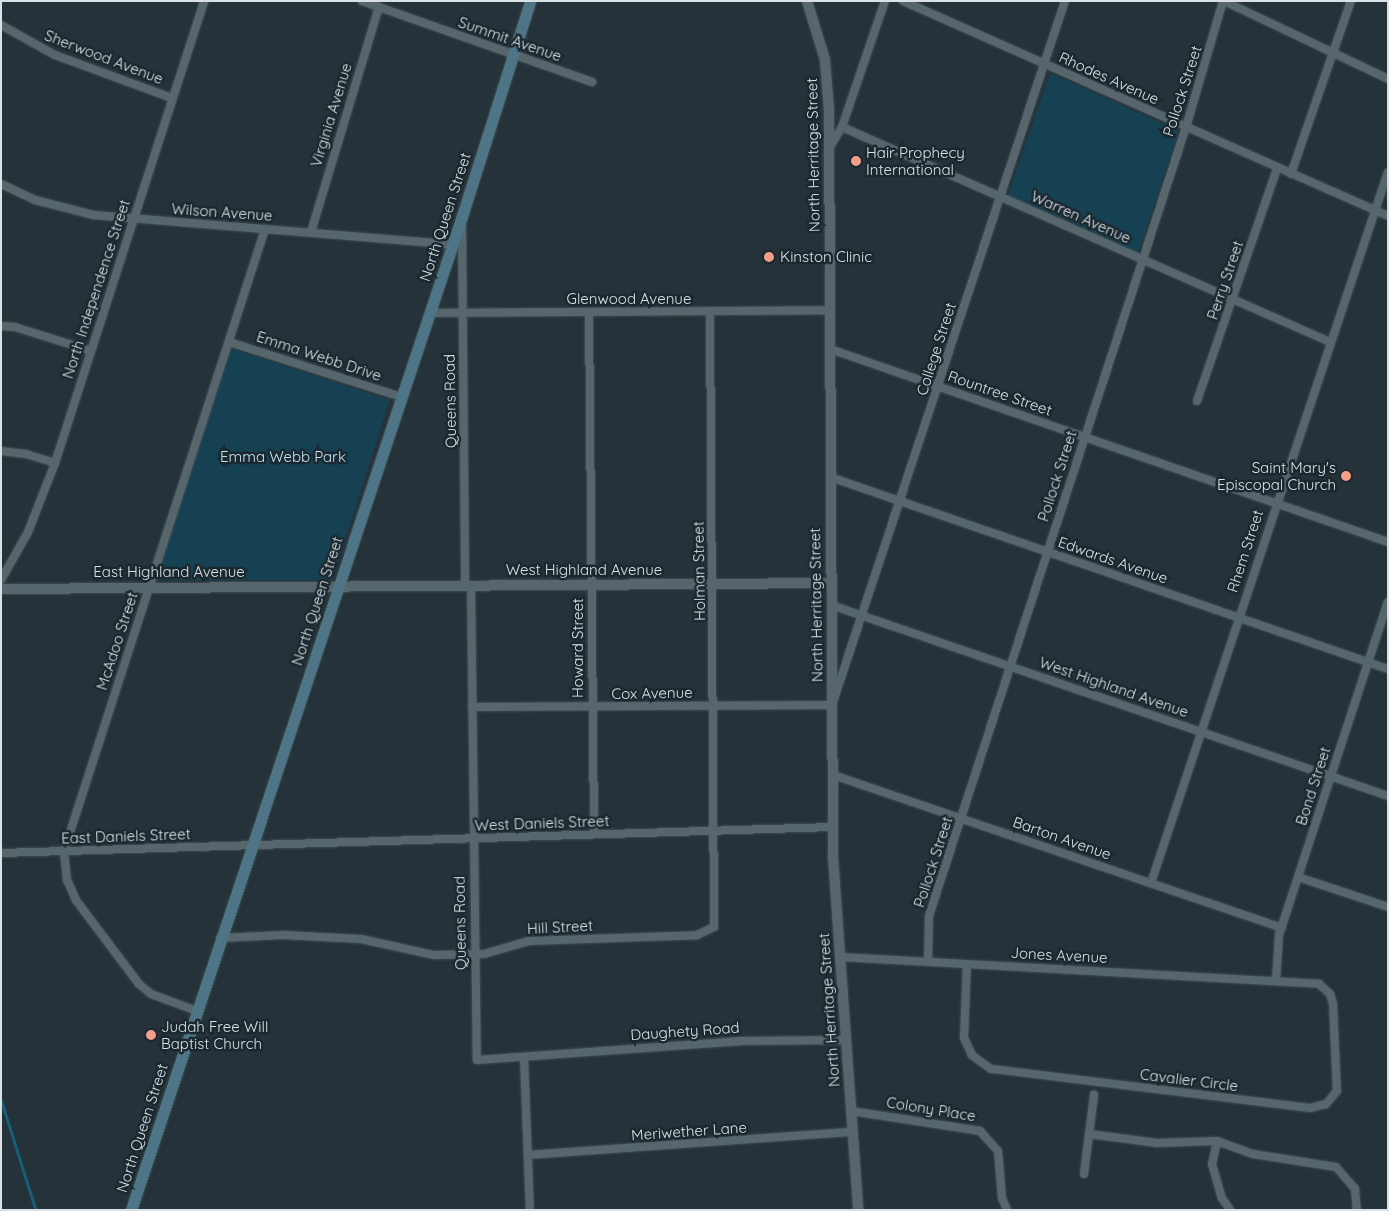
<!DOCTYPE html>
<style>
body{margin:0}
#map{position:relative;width:1389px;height:1211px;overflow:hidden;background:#253239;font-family:Quicksand,sans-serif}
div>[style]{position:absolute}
.green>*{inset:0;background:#154153}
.stream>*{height:2.5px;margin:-1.25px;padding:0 1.25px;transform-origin:1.25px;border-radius:1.25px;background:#195e79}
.roads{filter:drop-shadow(0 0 1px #424e53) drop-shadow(0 0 1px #424e53)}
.minor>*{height:8px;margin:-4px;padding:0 4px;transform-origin:4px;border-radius:4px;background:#57666d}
.tertiary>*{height:10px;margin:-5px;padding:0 5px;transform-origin:5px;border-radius:5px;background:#57666d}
.secondary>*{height:11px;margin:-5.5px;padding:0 5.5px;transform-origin:5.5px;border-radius:5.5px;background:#4d7585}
.dots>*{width:14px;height:14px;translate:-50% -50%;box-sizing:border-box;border:2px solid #1b282f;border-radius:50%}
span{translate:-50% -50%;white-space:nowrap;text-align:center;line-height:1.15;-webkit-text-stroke:5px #1b282f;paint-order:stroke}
.street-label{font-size:15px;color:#d9e1e5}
.poi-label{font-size:15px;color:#d9e1e5}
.left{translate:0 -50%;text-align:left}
.right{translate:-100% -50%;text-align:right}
.park-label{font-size:15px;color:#c0e4f4}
.frame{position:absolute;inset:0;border:2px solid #d9e1e5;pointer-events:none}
</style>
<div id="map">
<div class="green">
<i style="clip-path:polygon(1050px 73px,1179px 131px,1138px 253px,1008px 195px)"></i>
<i style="clip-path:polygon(230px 348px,390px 400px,332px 580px,156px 580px)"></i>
</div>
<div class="stream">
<i style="left:1px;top:1099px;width:116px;rotate:72.5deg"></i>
</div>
<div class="roads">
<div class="minor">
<i style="left:362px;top:1px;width:244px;rotate:19.4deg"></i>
<i style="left:903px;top:1px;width:531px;rotate:23.91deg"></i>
<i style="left:1224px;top:1px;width:182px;rotate:25.4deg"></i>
<i style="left:1px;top:25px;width:62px;rotate:29.1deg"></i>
<i style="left:55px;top:55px;width:125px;rotate:20.2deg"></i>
<i style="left:842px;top:127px;width:533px;rotate:23.78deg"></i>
<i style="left:830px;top:147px;width:23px;rotate:-59deg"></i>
<i style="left:842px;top:127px;width:133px;rotate:-71.2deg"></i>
<i style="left:1291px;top:174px;width:183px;rotate:-70.9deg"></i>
<i style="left:1px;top:184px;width:38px;rotate:25deg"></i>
<i style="left:35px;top:200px;width:61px;rotate:14.3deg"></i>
<i style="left:94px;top:215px;width:353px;rotate:4.7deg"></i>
<i style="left:462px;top:225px;width:360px;rotate:89.5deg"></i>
<i style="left:311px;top:232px;width:235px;rotate:-73.2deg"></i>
<i style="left:589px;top:312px;width:522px;rotate:89.45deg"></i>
<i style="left:429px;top:313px;width:400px;rotate:-0.4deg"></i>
<i style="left:1px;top:326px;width:14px;rotate:4deg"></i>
<i style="left:15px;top:327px;width:80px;rotate:17.5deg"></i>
<i style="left:229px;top:342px;width:181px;rotate:17.7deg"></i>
<i style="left:830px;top:349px;width:590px;rotate:19.08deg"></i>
<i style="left:1197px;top:401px;width:245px;rotate:-71deg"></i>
<i style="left:1px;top:451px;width:25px;rotate:7deg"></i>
<i style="left:26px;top:454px;width:30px;rotate:17deg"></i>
<i style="left:830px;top:477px;width:590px;rotate:18.99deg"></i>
<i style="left:1px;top:580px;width:55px;rotate:-60.6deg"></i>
<i style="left:28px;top:532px;width:74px;rotate:-68.6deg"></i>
<i style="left:55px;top:463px;width:485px;rotate:-72.1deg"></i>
<i style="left:471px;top:585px;width:475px;rotate:89.3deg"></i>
<i style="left:477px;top:1060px;width:263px;rotate:-4.1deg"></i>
<i style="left:739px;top:1041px;width:108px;rotate:-0.5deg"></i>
<i style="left:831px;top:605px;width:589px;rotate:18.93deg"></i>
<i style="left:472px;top:707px;width:360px;rotate:-0.3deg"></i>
<i style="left:832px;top:705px;width:742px;rotate:-71.69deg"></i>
<i style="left:833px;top:775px;width:474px;rotate:18.8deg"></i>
<i style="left:1px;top:853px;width:832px;rotate:-1.79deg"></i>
<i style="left:1298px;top:877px;width:95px;rotate:18.4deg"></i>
<i style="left:1151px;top:883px;width:749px;rotate:-71.57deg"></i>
<i style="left:220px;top:938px;width:63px;rotate:-2.7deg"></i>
<i style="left:283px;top:935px;width:78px;rotate:2.9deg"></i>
<i style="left:361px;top:939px;width:75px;rotate:12.4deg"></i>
<i style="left:434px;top:955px;width:50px;rotate:-1.1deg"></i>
<i style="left:484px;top:954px;width:47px;rotate:-16.1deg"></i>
<i style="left:529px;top:941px;width:168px;rotate:-2deg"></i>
<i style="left:697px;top:935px;width:19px;rotate:-25deg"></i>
<i style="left:714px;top:927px;width:614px;rotate:-90.37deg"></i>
<i style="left:840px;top:957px;width:480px;rotate:3.2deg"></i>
<i style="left:1319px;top:984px;width:15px;rotate:42deg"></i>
<i style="left:1330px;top:994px;width:10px;rotate:73deg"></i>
<i style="left:1333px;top:1004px;width:87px;rotate:87.4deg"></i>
<i style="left:1337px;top:1091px;width:17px;rotate:130deg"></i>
<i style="left:1326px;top:1104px;width:16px;rotate:166deg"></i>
<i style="left:1310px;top:1108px;width:321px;rotate:-173deg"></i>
<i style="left:991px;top:1069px;width:24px;rotate:-144deg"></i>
<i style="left:972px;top:1055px;width:19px;rotate:-115deg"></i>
<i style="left:964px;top:1038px;width:74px;rotate:-87.7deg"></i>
<i style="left:928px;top:961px;width:45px;rotate:-88.7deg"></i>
<i style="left:929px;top:916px;width:830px;rotate:-71.96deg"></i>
<i style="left:1186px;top:127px;width:131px;rotate:-73.6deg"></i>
<i style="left:1276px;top:981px;width:46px;rotate:-86.3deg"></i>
<i style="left:1279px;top:935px;width:350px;rotate:-71.9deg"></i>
<i style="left:197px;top:1011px;width:49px;rotate:-159.7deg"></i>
<i style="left:151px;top:994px;width:16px;rotate:-140deg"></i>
<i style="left:139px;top:984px;width:105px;rotate:-126.9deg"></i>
<i style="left:76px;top:900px;width:22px;rotate:-114deg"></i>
<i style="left:67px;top:880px;width:29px;rotate:-96deg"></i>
<i style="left:64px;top:851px;width:654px;rotate:-72.09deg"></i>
<i style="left:524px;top:1057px;width:153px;rotate:87.8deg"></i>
<i style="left:851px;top:1111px;width:131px;rotate:8.8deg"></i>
<i style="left:980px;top:1131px;width:27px;rotate:48deg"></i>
<i style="left:998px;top:1151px;width:47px;rotate:85.1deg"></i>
<i style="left:1002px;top:1198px;width:13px;rotate:67deg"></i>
<i style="left:1089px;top:1134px;width:69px;rotate:7.5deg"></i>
<i style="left:1157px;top:1143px;width:60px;rotate:-1.9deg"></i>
<i style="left:1217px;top:1141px;width:38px;rotate:20deg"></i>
<i style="left:1253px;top:1154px;width:84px;rotate:8.9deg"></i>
<i style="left:1336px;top:1167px;width:29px;rotate:49deg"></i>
<i style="left:1355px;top:1189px;width:21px;rotate:85deg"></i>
<i style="left:1217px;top:1141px;width:24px;rotate:102deg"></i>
<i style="left:1212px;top:1164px;width:35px;rotate:74deg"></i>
<i style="left:1222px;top:1198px;width:14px;rotate:56deg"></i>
<i style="left:528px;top:1155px;width:325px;rotate:-4.1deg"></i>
<i style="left:1084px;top:1174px;width:80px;rotate:-82.8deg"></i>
</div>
<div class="tertiary">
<i style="left:807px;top:1px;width:62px;rotate:73deg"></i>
<i style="left:825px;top:60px;width:50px;rotate:85.4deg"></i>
<i style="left:829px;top:110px;width:747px;rotate:89.69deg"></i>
<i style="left:833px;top:857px;width:354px;rotate:85.9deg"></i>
<i style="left:1px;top:589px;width:830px;rotate:-0.41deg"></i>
</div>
<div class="secondary">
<i style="left:131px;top:1210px;width:1048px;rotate:-71.58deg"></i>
<i style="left:462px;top:216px;width:225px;rotate:-72.4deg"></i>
</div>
</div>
<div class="dots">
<i style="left:856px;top:161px;background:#f49e8a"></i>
<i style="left:769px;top:257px;background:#f49e8a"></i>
<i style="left:1346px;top:476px;background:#f49e8a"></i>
<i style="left:151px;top:1035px;background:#f49e8a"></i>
</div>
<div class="street-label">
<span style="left:510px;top:39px;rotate:19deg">Summit Avenue</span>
<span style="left:104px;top:57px;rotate:21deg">Sherwood Avenue</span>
<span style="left:1109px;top:78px;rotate:24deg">Rhodes Avenue</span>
<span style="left:1182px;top:91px;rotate:-72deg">Pollock Street</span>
<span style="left:331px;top:115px;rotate:-73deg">Virginia Avenue</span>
<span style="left:813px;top:155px;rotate:-91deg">North Herritage Street</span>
<span style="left:222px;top:212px;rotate:4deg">Wilson Avenue</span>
<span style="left:445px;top:217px;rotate:-72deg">North Queen Street</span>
<span style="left:1081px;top:217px;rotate:24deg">Warren Avenue</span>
<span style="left:1225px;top:280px;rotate:-71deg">Perry Street</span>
<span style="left:96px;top:289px;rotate:-72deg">North Independence Street</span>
<span style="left:629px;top:299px">Glenwood Avenue</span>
<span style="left:936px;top:349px;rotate:-72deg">College Street</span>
<span style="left:319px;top:356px;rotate:18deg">Emma Webb Drive</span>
<span style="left:1000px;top:393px;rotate:19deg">Rountree Street</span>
<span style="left:450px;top:401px;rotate:-91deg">Queens Road</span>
<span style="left:1057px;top:476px;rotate:-72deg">Pollock Street</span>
<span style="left:1245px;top:551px;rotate:-72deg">Rhem Street</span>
<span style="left:1113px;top:560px;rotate:19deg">Edwards Avenue</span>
<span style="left:584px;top:570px">West Highland Avenue</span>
<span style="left:699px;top:571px;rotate:-91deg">Holman Street</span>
<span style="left:169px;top:572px">East Highland Avenue</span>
<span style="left:317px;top:601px;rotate:-72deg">North Queen Street</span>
<span style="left:816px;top:605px;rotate:-91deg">North Herritage Street</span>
<span style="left:117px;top:641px;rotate:-72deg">McAdoo Street</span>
<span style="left:578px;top:648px;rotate:-90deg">Howard Street</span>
<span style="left:1114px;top:687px;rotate:19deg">West Highland Avenue</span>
<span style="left:652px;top:693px;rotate:-1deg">Cox Avenue</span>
<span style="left:1313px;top:786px;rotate:-72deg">Bond Street</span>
<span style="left:542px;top:823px;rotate:-2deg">West Daniels Street</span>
<span style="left:126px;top:836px;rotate:-2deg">East Daniels Street</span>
<span style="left:1062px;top:838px;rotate:19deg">Barton Avenue</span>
<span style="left:933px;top:862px;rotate:-72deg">Pollock Street</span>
<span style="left:460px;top:923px;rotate:-91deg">Queens Road</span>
<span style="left:560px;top:927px;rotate:-3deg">Hill Street</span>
<span style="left:1059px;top:955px;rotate:3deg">Jones Avenue</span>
<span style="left:829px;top:1010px;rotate:-94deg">North Herritage Street</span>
<span style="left:685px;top:1031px;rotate:-4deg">Daughety Road</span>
<span style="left:1189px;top:1080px;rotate:7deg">Cavalier Circle</span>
<span style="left:931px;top:1109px;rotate:9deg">Colony Place</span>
<span style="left:142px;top:1128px;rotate:-72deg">North Queen Street</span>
<span style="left:689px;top:1131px;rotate:-4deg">Meriwether Lane</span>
</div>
<div class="poi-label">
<span class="left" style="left:866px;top:161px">Hair Prophecy<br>International</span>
<span class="left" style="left:780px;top:257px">Kinston Clinic</span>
<span class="right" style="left:1336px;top:476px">Saint Mary's<br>Episcopal Church</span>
<span class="left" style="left:161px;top:1035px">Judah Free Will<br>Baptist Church</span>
</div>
<div class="park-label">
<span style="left:283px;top:457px">Emma Webb Park</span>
</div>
<div class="frame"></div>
</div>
